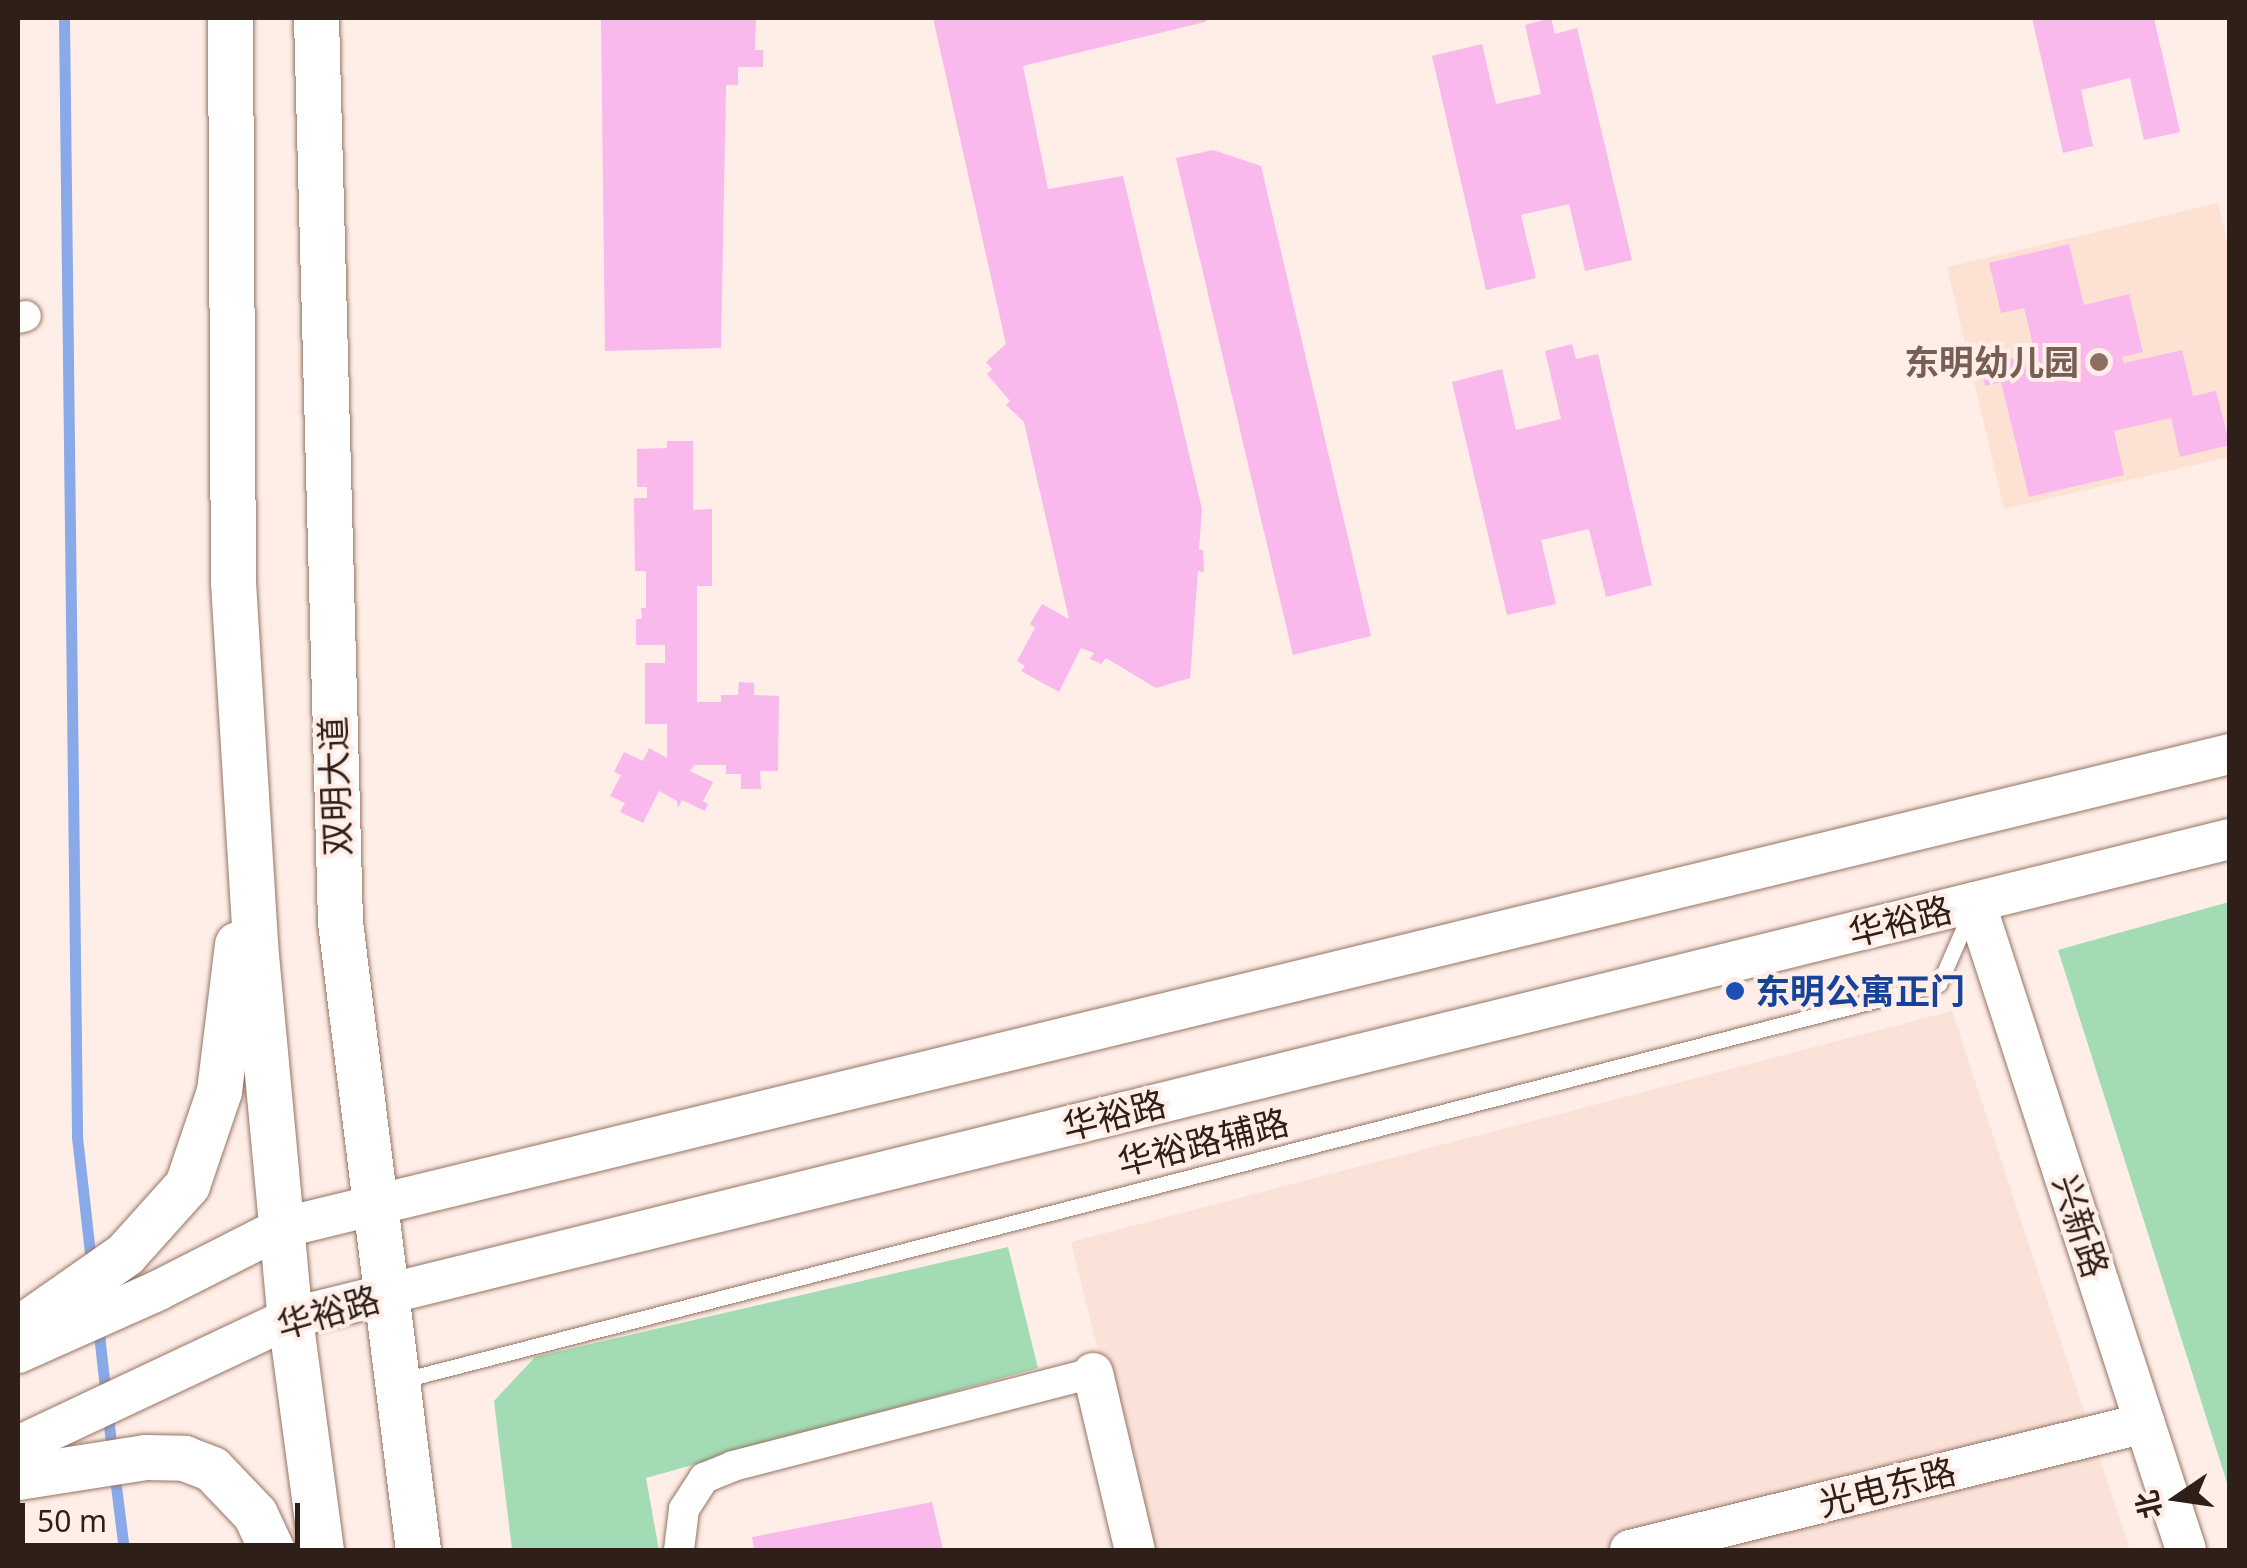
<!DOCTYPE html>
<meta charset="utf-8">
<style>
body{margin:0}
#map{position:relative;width:2247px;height:1568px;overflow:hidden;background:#feeee7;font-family:"Noto Sans","Noto Sans SC",sans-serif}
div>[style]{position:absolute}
.commercial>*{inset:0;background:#fbe2d9}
.built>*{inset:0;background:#fde2d4}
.green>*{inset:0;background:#a3dcb4}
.stream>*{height:11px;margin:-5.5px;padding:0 5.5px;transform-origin:5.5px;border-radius:5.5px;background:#89a9e8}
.building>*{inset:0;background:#f9b9ed}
.roads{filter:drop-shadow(0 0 2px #967463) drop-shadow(0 0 2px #967463)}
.lane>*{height:15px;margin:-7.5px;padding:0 7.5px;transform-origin:7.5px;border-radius:7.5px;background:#fff}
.street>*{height:30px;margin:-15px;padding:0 15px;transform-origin:15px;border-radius:15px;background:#fff}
.secondary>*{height:40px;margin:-20px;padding:0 20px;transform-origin:20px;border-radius:20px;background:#fff}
.primary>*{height:45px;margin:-22.5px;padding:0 22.5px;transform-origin:22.5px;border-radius:22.5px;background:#fff}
.dots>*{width:28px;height:28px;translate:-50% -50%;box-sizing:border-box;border:5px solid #feeee7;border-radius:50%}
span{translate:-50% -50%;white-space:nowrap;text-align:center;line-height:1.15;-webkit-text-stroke:8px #feeee7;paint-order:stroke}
.education-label{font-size:35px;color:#785e54;font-weight:700}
.right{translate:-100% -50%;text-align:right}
.street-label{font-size:35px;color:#2e2019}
.transit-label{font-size:35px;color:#164399;font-weight:700}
.left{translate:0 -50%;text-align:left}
.frame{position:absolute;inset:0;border:20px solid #2e2019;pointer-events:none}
.north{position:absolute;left:2127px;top:1448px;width:100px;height:100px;-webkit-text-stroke:8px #feeee7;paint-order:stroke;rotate:257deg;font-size:28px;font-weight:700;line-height:40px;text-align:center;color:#2e2019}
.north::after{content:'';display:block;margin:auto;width:35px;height:45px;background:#2e2019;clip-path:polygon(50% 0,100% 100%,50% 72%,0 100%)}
.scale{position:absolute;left:20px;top:1503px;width:280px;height:45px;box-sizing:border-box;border:5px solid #2e2019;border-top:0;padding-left:12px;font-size:30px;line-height:35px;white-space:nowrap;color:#2e2019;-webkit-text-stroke:8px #feeee7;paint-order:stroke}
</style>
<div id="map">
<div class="commercial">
<i style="clip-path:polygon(1952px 1011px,2130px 1550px,1148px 1550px,1071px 1242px)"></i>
</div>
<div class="built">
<i style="clip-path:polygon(2218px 203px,2230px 252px,2229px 457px,2004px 509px,1947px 267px)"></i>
</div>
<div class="green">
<i style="clip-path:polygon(2229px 902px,2230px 902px,2229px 1489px,2058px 950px)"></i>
<i style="clip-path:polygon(1008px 1247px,1038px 1368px,646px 1478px,659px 1550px,512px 1550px,494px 1401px,535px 1357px)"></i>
</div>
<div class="stream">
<i style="left:64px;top:18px;width:1119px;rotate:89.33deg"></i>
<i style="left:77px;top:1137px;width:126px;rotate:83.6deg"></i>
<i style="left:98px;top:1325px;width:127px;rotate:83.7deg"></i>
<i style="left:114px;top:1470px;width:81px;rotate:82.9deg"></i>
</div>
<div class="building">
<i style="clip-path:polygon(601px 18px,756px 18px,755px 50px,763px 50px,763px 67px,738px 67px,738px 85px,726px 85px,721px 348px,605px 351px)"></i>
<i style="clip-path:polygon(933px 18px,1209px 18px,1205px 22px,1023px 66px,1048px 189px,1123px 176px,1202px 509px,1199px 550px,1203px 550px,1204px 572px,1198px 571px,1190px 678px,1156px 688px,1106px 658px,1101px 664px,1090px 659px,1094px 653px,1081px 648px,1059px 692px,1021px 671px,1025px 666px,1017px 661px,1035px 628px,1030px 624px,1042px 604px,1069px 619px,1024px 422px,1006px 405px,1010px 401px,987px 374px,992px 369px,986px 362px,1006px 344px)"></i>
<i style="clip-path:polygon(1551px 18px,1555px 34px,1577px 28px,1632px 260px,1585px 271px,1569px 204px,1521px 215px,1536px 278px,1486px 290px,1432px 56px,1482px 44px,1496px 104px,1541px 94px,1525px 25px)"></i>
<i style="clip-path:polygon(2032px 18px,2154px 18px,2180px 132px,2144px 140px,2130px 78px,2081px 90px,2093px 146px,2063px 153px)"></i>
<i style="clip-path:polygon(1213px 150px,1261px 166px,1371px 636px,1293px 655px,1176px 158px)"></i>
<i style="clip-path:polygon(2069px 244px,2084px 305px,2129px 294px,2143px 352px,2122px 357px,2124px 363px,2182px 350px,2193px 396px,2216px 391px,2230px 445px,2180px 457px,2171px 418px,2114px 431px,2124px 475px,2029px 497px,2001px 382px,1985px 386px,1981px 366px,2035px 353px,2024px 308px,2001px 313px,1989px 263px)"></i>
<i style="clip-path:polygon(1572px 344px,1576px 359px,1598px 354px,1652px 585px,1606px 597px,1589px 529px,1541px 540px,1556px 604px,1507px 615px,1452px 382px,1502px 369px,1516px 430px,1561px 419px,1545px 351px)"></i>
<i style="clip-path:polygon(667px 441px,693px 441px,693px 510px,712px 509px,712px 586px,697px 586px,697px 702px,721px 702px,721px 695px,738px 695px,739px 682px,754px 683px,754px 695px,779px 696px,778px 771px,760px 771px,761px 789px,741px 789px,741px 774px,726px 774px,726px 765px,694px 765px,690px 771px,713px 782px,703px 801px,708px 804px,705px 811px,682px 800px,678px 808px,677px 801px,659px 791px,643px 823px,620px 812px,625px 803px,610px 796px,621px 775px,614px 772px,624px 752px,643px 761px,649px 748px,667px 758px,667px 724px,645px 724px,645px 663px,665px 663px,665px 645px,636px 645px,636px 619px,642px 619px,641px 608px,646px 608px,646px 571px,635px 571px,634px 498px,647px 498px,647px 487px,637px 487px,637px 449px,667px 448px)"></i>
<i style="clip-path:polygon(932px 1502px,943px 1550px,754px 1550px,752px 1537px)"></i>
</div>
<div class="roads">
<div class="lane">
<i style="left:399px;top:1381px;width:1590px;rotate:-14.46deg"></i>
<i style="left:1939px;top:984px;width:77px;rotate:-66.4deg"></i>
</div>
<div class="street">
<i style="left:18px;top:318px;width:8px;rotate:-14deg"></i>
<i style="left:679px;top:1550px;width:41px;rotate:-83deg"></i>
<i style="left:684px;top:1509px;width:37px;rotate:-57deg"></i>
<i style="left:704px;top:1478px;width:31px;rotate:-22deg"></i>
<i style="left:733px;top:1466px;width:372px;rotate:-14.5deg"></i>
</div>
<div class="secondary">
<i style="left:1975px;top:902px;width:681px;rotate:71.96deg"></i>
<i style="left:18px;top:1353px;width:152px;rotate:-24deg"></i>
<i style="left:157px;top:1291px;width:139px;rotate:-26.9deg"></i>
<i style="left:281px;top:1228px;width:2006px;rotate:-13.67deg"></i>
<i style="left:1093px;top:1373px;width:182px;rotate:76.7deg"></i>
<i style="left:18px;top:1446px;width:301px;rotate:-25.2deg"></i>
<i style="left:290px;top:1318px;width:1998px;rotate:-13.87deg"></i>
<i style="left:1630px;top:1550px;width:530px;rotate:-13.85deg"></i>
</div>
<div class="primary">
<i style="left:230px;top:18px;width:564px;rotate:89.7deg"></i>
<i style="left:233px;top:582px;width:363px;rotate:86.5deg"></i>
<i style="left:255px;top:944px;width:376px;rotate:84.7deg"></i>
<i style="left:290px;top:1318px;width:234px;rotate:82.4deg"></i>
<i style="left:316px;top:18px;width:904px;rotate:88.48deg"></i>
<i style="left:340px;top:922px;width:633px;rotate:82.92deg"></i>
<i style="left:18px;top:1329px;width:131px;rotate:-35deg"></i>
<i style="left:125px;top:1254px;width:93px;rotate:-48.1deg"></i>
<i style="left:187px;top:1185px;width:99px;rotate:-71.2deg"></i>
<i style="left:219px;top:1091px;width:148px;rotate:-83deg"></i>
<i style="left:18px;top:1477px;width:129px;rotate:-8.9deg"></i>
<i style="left:145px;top:1457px;width:39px;rotate:1deg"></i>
<i style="left:184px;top:1458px;width:30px;rotate:21deg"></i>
<i style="left:212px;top:1469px;width:62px;rotate:46.3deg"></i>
<i style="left:255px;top:1514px;width:40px;rotate:65deg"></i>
</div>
</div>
<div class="dots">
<i style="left:2099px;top:362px;background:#8d6e63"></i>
<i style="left:1735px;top:991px;background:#1a4fb4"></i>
</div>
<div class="education-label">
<span class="right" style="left:2079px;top:362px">东明幼儿园</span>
</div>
<div class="street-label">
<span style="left:335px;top:786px;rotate:-92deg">双明大道</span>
<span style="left:1900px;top:921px;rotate:-14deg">华裕路</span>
<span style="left:1114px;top:1115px;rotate:-14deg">华裕路</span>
<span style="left:1203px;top:1142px;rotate:-14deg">华裕路辅路</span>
<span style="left:2081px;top:1226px;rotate:72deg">兴新路</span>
<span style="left:328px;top:1312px;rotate:-16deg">华裕路</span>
<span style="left:1887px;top:1487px;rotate:-14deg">光电东路</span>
</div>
<div class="transit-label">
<span class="left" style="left:1755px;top:991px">东明公寓正门</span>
</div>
<div class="frame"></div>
<div class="north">北</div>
<div class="scale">50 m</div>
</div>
